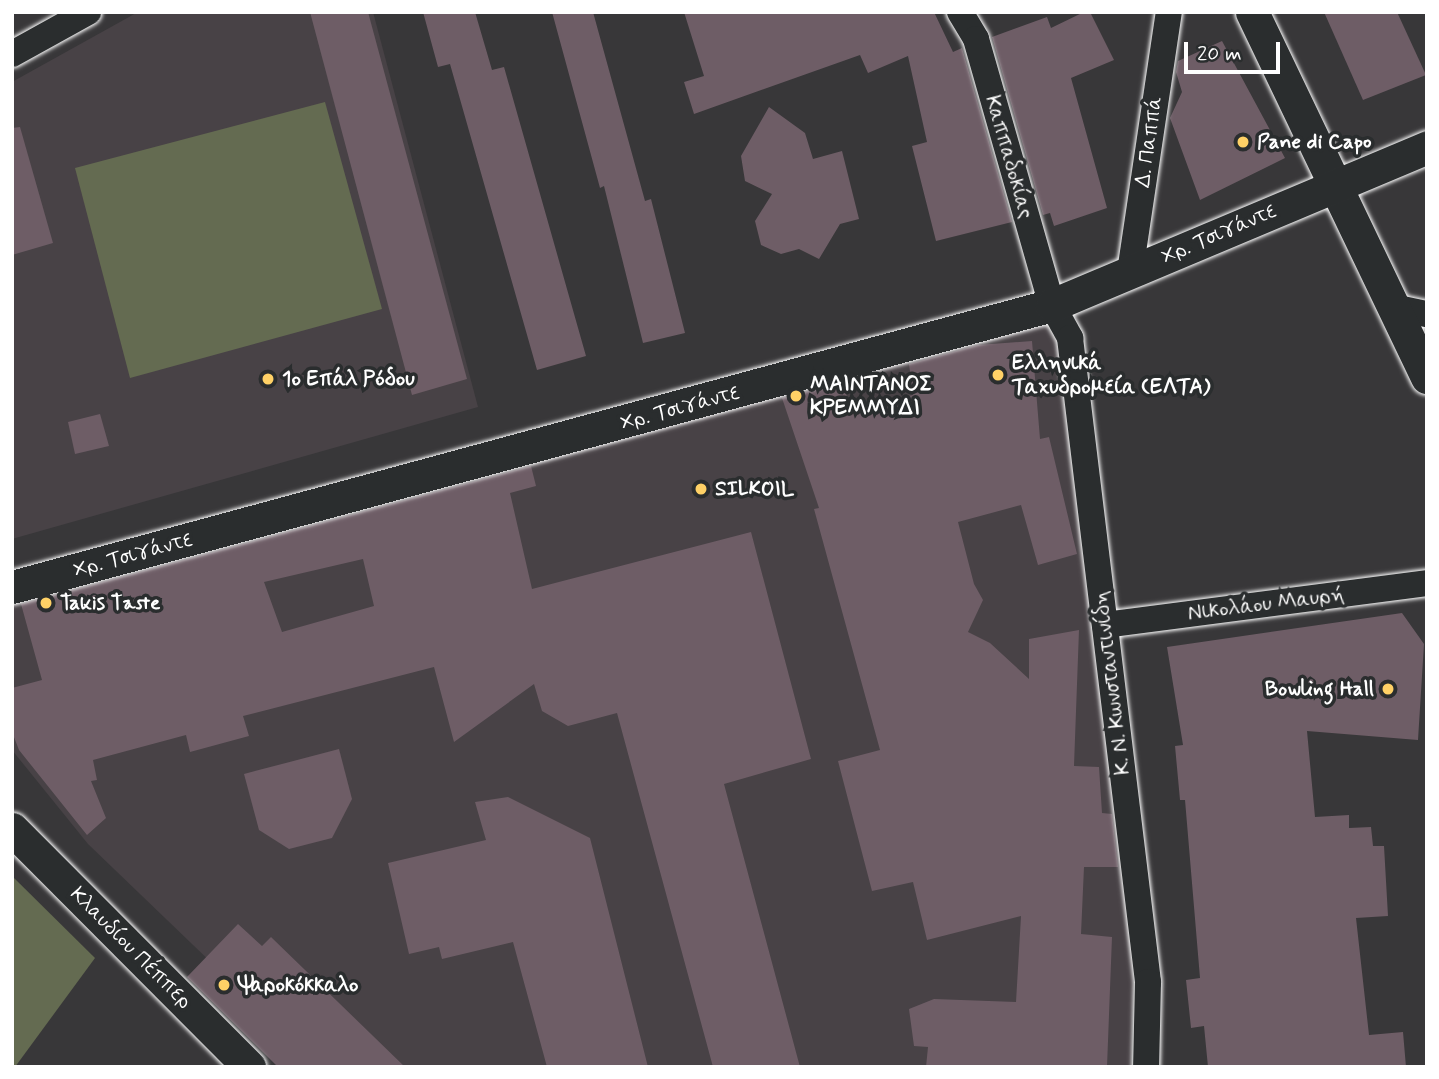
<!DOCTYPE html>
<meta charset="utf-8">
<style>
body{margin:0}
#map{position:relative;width:1439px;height:1079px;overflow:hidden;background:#383739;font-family:Mynerve,sans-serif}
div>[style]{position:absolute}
.built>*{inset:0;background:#484246}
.green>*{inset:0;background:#646b51}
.building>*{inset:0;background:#6e5d66}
.roads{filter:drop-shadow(0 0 2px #fff) drop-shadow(0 0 2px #fff)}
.minor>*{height:26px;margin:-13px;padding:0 13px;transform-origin:13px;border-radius:13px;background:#2a2d2e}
.tertiary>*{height:33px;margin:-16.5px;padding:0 16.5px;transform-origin:16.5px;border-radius:16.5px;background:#2a2d2e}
.dots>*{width:19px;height:19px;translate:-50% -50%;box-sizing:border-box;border:4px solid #2a2d2e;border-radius:50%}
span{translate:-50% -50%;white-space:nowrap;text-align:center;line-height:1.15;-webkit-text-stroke:7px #2a2d2e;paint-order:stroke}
.street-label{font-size:21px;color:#fff}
.poi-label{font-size:21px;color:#fff;font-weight:700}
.left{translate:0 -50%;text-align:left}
.right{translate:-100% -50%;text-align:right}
.frame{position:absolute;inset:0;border:14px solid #fff;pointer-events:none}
.scale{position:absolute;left:1184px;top:42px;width:96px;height:32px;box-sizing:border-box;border:4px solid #fff;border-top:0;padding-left:9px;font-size:21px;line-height:24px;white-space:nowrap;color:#fff;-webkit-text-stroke:5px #2a2d2e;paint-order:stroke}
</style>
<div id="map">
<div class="built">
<i style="clip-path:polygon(138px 12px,373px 12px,478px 407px,12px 539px,12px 82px)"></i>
<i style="clip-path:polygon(1059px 312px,1134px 948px,1131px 1067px,320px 1067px,88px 844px,12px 750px,12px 598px)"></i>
</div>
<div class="green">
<i style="clip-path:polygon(325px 102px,382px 309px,130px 378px,75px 168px)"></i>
<i style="clip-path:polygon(12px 876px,95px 958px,15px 1067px,12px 1067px)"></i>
</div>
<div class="building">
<i style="clip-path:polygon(310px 12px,368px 12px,467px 379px,412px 395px)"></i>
<i style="clip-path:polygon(423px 12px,475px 12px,492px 70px,504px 67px,586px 356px,537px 370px,450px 64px,438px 67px)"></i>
<i style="clip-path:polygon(552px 12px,593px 12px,645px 201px,651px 199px,685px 333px,643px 343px,604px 186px,600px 188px)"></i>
<i style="clip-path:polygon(684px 12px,934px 12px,953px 52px,962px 48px,1012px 222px,936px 241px,912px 146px,927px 142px,908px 56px,868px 73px,860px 55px,694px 114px,684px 82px,704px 76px)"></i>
<i style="clip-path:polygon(1084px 12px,1090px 12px,1114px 60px,1071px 78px,1107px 208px,1054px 226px,1050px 213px,1043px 215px,992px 37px,1047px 17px,1051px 28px)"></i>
<i style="clip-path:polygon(1324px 12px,1397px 12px,1426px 75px,1363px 100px)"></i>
<i style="clip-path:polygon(1222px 41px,1285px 158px,1200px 200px,1170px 118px,1182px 92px,1176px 72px,1178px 61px)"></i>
<i style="clip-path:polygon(769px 107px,805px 133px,813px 159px,842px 151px,859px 219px,840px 224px,819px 259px,799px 249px,781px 254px,761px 245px,755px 221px,772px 194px,745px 181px,741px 156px)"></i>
<i style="clip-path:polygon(20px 127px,53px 243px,12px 255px,12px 128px)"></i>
<i style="clip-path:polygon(1032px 341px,1040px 439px,1049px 437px,1077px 554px,1038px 565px,1021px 505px,958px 522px,974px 584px,983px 600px,968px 632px,990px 643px,1029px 679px,1029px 639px,1079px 630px,1074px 766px,1099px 767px,1102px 813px,1112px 814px,1118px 867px,1084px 867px,1081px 934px,1112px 937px,1107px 1067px,926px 1067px,928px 1047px,914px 1046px,909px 1009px,934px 999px,1016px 1002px,1021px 916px,927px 940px,913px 882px,872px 891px,838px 761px,880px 750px,814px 509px,819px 508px,782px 398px,843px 382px,850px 409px,913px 395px,909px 364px,978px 345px)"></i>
<i style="clip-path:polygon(100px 414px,109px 446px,75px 454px,68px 422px)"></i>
<i style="clip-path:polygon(evenodd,531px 466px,536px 486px,510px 493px,532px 589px,751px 532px,811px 759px,724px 784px,800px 1067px,713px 1067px,617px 713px,568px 726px,542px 711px,534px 684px,454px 742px,434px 667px,243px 716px,249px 736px,190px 752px,186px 735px,93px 760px,97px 780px,91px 781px,106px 818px,87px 835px,19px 750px,12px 732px,12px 688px,42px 680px,21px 604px,531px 466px,363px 559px,374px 606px,282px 632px,264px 582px,363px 559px)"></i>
<i style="clip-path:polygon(1402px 613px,1424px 644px,1418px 740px,1307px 731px,1315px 817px,1349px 815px,1349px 828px,1371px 827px,1373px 846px,1384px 846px,1388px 916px,1356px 918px,1369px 1035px,1403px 1032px,1406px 1067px,1208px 1067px,1204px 1026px,1191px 1028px,1186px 980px,1200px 978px,1185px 800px,1180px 800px,1175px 746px,1183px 745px,1167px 647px)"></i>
<i style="clip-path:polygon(339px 749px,352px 799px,332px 838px,289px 849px,259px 830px,244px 774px)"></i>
<i style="clip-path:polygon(508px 797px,590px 838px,648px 1067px,547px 1067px,513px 942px,442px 959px,439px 947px,409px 954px,388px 863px,486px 840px,475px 802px)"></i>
<i style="clip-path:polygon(238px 924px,262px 946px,271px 937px,405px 1067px,278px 1067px,187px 977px)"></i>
</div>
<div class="roads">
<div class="minor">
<i style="left:960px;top:12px;width:31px;rotate:59deg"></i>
<i style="left:976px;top:39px;width:277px;rotate:74.1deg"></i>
<i style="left:1052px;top:305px;width:38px;rotate:61deg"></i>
<i style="left:1070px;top:338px;width:649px;rotate:83.09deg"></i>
<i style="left:1148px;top:982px;width:85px;rotate:91.3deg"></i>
<i style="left:12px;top:54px;width:87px;rotate:-28.9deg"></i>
<i style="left:1130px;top:272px;width:263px;rotate:-81.5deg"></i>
<i style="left:1393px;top:307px;width:35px;rotate:12deg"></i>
<i style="left:1105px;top:625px;width:325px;rotate:-7.4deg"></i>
</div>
<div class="tertiary">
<i style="left:1252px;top:12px;width:405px;rotate:64.4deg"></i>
<i style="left:12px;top:587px;width:1078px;rotate:-15.17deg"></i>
<i style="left:1052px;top:305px;width:407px;rotate:-22.8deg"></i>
<i style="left:12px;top:829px;width:336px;rotate:45.1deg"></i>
</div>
</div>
<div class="dots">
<i style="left:1243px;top:142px;background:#ffd166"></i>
<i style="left:998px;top:375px;background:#ffd166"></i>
<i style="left:268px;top:379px;background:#ffd166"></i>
<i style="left:796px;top:396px;background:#ffd166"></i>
<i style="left:701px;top:489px;background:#ffd166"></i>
<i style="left:46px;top:603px;background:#ffd166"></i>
<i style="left:1388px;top:689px;background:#ffd166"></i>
<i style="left:224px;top:985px;background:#ffd166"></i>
</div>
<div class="street-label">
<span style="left:1149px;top:142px;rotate:-82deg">Δ. Παππά</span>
<span style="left:1009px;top:157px;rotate:74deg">Καππαδοκίας</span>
<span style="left:1219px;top:234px;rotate:-23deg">Χρ. Τσιγάντε</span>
<span style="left:680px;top:408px;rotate:-15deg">Χρ. Τσιγάντε</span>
<span style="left:133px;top:555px;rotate:-15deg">Χρ. Τσιγάντε</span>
<span style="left:1266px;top:604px;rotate:-7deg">Νικολάου Μαυρή</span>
<span style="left:1112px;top:683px;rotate:-97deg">Κ. Ν. Κωνσταντινίδη</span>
<span style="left:131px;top:948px;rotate:45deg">Κλαυδίου Πέππερ</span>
</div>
<div class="poi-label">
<span class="left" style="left:1257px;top:142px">Pane di Capo</span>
<span class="left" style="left:1012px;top:375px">Ελληνικά<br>Ταχυδρομεία (ΕΛΤΑ)</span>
<span class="left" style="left:282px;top:379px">1ο Επάλ Ρόδου</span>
<span class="left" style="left:810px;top:396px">ΜΑΙΝΤΑΝΟΣ<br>ΚΡΕΜΜΥΔΙ</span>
<span class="left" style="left:715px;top:489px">SILKOIL</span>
<span class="left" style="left:60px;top:603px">Takis Taste</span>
<span class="right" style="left:1374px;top:689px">Bowling Hall</span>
<span class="left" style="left:238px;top:985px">Ψαροκόκκαλο</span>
</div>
<div class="frame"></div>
<div class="scale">20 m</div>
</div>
